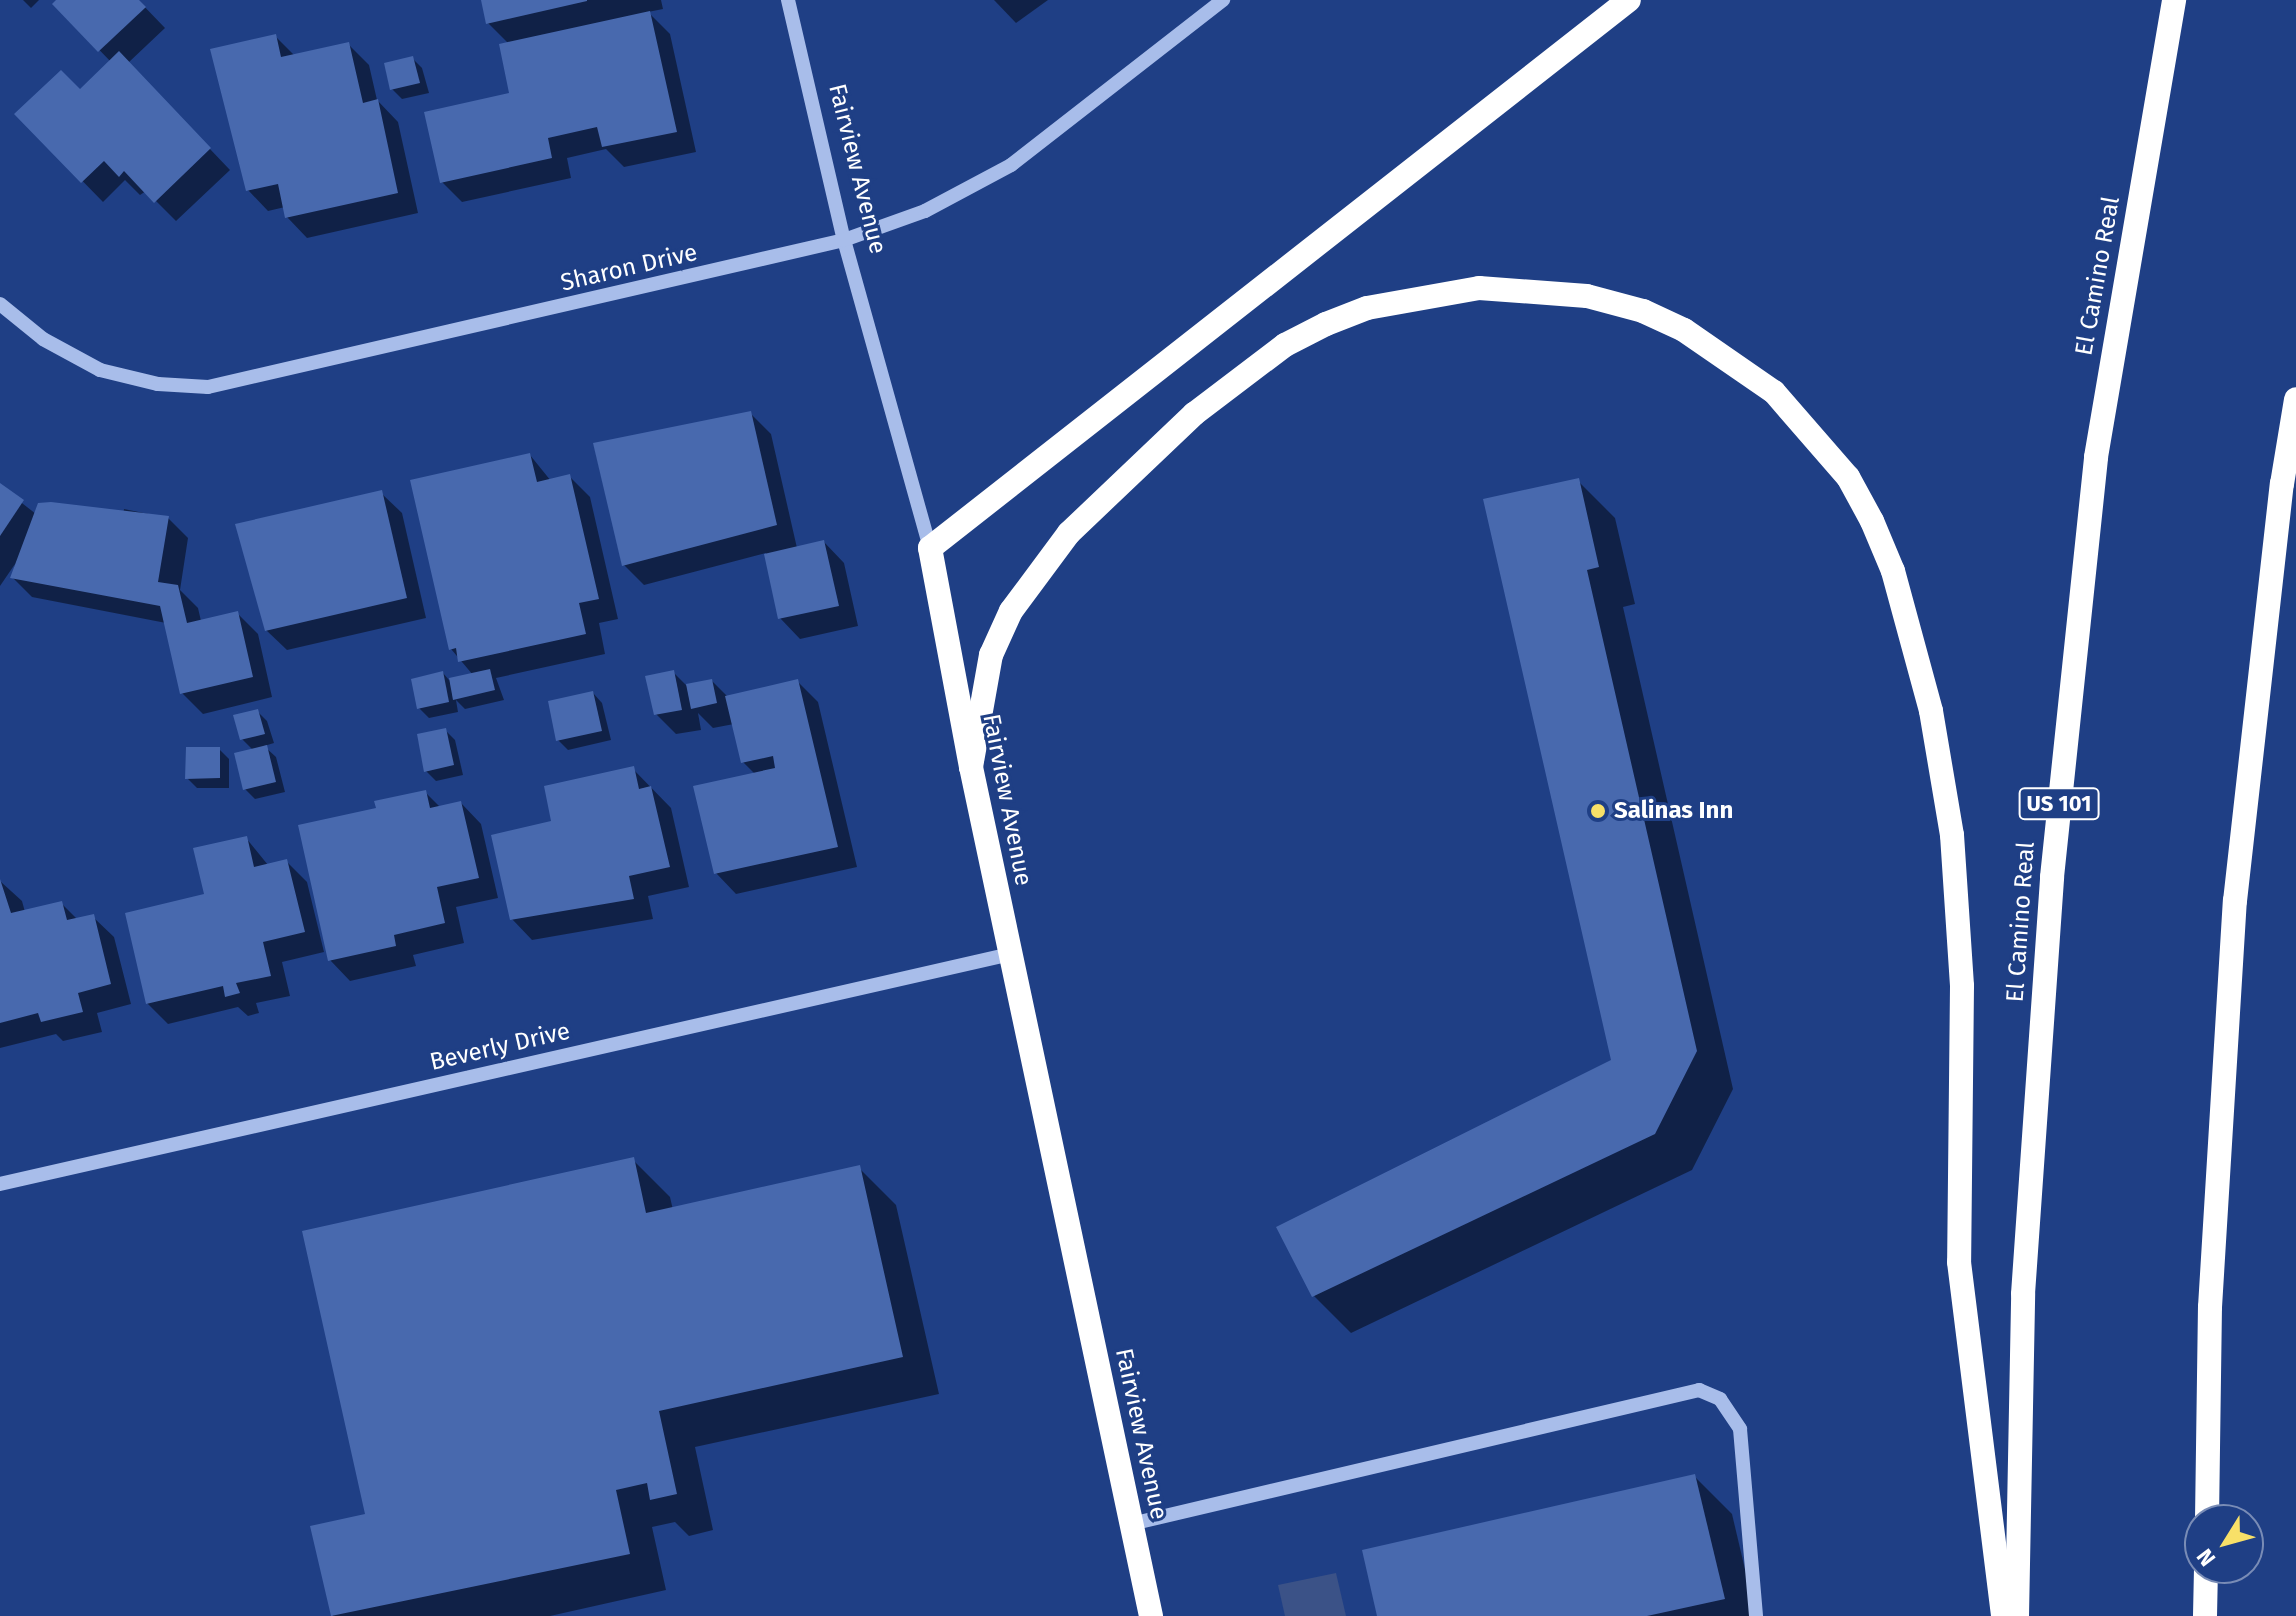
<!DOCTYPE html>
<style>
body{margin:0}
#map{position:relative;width:2296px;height:1616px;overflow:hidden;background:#1f3f85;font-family:"Fira Sans",sans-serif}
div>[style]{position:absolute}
.water>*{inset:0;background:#3b5287}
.shadow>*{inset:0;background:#0007}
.building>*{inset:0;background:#4869ae}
.minor>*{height:14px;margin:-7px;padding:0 7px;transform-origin:7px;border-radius:7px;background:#a8bdea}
.highway>*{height:24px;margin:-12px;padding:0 12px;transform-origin:12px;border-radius:12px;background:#fff}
.dots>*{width:22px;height:22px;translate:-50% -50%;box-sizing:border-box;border:4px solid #1f3f85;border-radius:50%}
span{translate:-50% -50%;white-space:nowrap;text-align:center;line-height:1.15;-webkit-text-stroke:6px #1f3f85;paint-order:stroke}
.shield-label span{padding:2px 6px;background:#1f3f85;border:2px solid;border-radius:6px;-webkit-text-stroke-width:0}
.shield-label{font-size:22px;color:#fff;font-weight:700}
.street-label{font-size:24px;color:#fff}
.poi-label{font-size:24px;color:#fff;font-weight:700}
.left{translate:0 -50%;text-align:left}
.north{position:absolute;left:2184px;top:1504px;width:80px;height:80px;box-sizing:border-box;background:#1f3f85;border:2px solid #798cb6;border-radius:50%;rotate:233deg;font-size:22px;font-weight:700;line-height:32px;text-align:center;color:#fff}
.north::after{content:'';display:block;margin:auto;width:28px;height:36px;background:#f8e068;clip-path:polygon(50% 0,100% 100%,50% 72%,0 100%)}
</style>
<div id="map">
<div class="water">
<i style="clip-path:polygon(1336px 1573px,1346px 1616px,1285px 1616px,1278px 1585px)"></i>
</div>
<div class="shadow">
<i style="clip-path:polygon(23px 0,39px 0,31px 8px)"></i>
<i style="clip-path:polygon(59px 0,138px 0,165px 28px,128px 63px,230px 170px,176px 221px,146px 191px,140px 195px,125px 180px,103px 202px,17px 114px,80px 91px,111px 62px,55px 4px)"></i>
<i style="clip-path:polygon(483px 0,661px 0,663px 9px,648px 12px,670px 34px,696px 152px,624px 167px,606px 149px,567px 158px,571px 178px,462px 202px,442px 182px,511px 95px,509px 44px,488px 23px)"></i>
<i style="clip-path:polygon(994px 0,1048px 0,1016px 23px)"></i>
<i style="clip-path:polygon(276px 37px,295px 56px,348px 44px,369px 65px,377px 100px,398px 122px,418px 213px,307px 238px,287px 217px,285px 207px,268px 211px,248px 190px)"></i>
<i style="clip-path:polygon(412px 58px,422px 68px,429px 93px,402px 99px,392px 89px)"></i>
<i style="clip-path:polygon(751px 414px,771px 434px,797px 548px,824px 542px,844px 563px,858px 626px,800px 639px,780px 618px,766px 553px,644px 585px,624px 565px,596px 445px)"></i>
<i style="clip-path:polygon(530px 455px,551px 481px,570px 477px,590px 497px,618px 619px,599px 623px,605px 654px,496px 678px,504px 700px,465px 709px,456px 700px,458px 712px,429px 718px,419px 708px,443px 673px,449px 680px,473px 675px,451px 649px)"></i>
<i style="clip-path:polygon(1578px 481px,1615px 518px,1635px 604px,1623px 607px,1733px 1089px,1692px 1170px,1351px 1333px,1314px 1296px,1614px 1061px)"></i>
<i style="clip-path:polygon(0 486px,36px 514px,123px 516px,124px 509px,168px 518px,188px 538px,180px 590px,198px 608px,201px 621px,237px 613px,258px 634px,272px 697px,203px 714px,182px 693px,166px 623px,32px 597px,12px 577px,15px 564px,0 586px)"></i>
<i style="clip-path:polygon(381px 493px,402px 513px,426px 618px,287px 650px,266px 630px)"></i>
<i style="clip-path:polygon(673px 672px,687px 686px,712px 681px,728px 697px,798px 682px,818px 702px,857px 867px,736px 894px,716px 873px,755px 774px,743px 762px,734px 724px,713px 728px,698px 713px,701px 730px,676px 734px,656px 714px)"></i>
<i style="clip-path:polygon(593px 693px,602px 703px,611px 740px,568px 750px,558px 740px)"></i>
<i style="clip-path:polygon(257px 711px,267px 721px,274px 743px,264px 746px,276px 757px,285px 792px,255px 799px,245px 789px,253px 750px,242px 739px)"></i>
<i style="clip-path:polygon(445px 730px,455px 740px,463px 775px,436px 781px,426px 771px)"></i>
<i style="clip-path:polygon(219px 749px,229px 759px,229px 788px,197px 788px,187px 778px)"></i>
<i style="clip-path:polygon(633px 769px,671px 808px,689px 887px,648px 896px,653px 919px,532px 940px,512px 919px,554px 823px)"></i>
<i style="clip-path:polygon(425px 792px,441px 808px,461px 803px,481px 824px,498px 898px,456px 907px,464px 943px,413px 955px,416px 966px,350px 981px,330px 960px,378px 810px)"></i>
<i style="clip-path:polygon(246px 838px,268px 865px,286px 861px,307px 882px,324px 952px,282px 962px,290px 996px,256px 1003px,259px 1013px,248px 1016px,238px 1007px,168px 1024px,147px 1003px,207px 896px)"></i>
<i style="clip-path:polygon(0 881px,22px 901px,25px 912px,61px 903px,78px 920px,93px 917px,114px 937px,131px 1004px,97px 1013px,102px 1032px,63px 1041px,56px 1034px,0 1048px)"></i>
<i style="clip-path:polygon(633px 1160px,670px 1197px,673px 1210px,859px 1168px,896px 1205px,939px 1394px,695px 1447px,713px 1530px,689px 1536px,675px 1522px,652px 1527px,666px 1590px,550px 1616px,333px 1616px,313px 1528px,367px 1515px)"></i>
<i style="clip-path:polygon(1695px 1477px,1732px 1514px,1756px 1616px,1379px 1616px)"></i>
</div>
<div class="building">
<i style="clip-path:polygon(56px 0,139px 0,146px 7px,98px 52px,52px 4px)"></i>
<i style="clip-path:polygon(481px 0,587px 0,587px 1px,486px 24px)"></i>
<i style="clip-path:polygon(650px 11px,677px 132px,602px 147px,597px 127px,548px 138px,552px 158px,440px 183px,424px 112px,509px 93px,499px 44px)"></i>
<i style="clip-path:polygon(276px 34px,281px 57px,349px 42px,363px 103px,378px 99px,398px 193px,285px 218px,278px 184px,246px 191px,210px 49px)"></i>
<i style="clip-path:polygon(119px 51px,211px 148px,154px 203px,124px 171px,119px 177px,104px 161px,81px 183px,14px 114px,61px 70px,80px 89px)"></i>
<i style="clip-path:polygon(413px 56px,420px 83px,390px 90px,384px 63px)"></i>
<i style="clip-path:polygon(751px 411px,777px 525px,622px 566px,593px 443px)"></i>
<i style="clip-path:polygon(530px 453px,537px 482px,570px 474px,599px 599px,579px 603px,586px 634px,458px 662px,456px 648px,449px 650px,410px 480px)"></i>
<i style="clip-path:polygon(1579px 478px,1599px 567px,1587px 570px,1697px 1051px,1655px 1134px,1312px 1297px,1276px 1227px,1611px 1060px,1483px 499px)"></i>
<i style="clip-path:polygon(0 483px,24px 500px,0 536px)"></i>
<i style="clip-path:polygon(382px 490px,407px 598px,265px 631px,235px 524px)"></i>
<i style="clip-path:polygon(51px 502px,169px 516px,158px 582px,178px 585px,187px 623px,238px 611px,253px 677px,180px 694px,160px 606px,10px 578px,38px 503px)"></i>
<i style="clip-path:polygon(824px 540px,839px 606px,778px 619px,764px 554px)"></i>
<i style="clip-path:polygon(490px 669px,495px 690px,453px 700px,449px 678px)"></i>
<i style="clip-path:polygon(674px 670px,682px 710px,654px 715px,645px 676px)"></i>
<i style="clip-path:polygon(443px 671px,449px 702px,417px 709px,411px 679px)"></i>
<i style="clip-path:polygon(712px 679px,717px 703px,691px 709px,686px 684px)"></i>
<i style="clip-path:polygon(798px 679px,838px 847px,714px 874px,693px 786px,775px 768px,773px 756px,741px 763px,725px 696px)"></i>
<i style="clip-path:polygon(593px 691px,602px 731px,556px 741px,548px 701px)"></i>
<i style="clip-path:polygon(258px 709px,265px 734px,240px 740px,233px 715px)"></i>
<i style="clip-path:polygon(446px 728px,454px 765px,424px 772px,417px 734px)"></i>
<i style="clip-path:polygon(267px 745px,276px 782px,243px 790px,234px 753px)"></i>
<i style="clip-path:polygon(186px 747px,220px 747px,220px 778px,185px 779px)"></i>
<i style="clip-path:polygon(634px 766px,639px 789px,651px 786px,670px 867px,629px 876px,634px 899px,510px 920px,491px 835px,551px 821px,544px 786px)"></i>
<i style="clip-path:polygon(426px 790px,430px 808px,461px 801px,479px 878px,437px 887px,445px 923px,394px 935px,396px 946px,328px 961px,298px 825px,376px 808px,374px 801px)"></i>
<i style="clip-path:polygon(247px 836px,254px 867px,287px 859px,305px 932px,263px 942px,271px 976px,236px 983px,240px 993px,225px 997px,223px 986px,146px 1004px,125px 913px,204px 894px,193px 848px)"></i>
<i style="clip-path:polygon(0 879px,11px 913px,62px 901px,67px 920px,94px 914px,111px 984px,78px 993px,83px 1012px,41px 1022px,38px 1013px,0 1023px)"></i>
<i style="clip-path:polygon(634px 1157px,646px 1213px,860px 1165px,903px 1357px,659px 1411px,677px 1494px,650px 1500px,647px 1483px,616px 1490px,630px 1554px,331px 1616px,310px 1526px,365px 1514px,302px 1231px)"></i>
<i style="clip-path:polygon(1695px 1474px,1725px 1599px,1647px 1616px,1377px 1616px,1362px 1550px)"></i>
</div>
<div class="minor">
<i style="left:788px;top:0;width:246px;rotate:76.9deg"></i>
<i style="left:844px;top:240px;width:320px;rotate:74.4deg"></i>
<i style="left:0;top:304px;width:55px;rotate:39.1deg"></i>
<i style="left:43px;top:339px;width:65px;rotate:28.5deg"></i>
<i style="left:100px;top:370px;width:60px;rotate:13.6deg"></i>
<i style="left:158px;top:384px;width:50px;rotate:3.4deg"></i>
<i style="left:208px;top:387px;width:653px;rotate:-13.01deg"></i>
<i style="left:844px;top:240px;width:86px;rotate:-19.7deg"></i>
<i style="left:925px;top:211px;width:98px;rotate:-28.1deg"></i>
<i style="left:1011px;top:165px;width:269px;rotate:-37.9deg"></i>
<i style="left:0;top:1184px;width:1037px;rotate:-12.82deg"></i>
<i style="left:1131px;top:1524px;width:584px;rotate:-13.27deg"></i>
<i style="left:1699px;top:1390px;width:23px;rotate:23deg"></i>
<i style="left:1720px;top:1399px;width:36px;rotate:56deg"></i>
<i style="left:1740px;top:1429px;width:188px;rotate:85.1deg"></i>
</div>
<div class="highway">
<i style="left:971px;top:767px;width:114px;rotate:-79.9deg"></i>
<i style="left:991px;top:655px;width:48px;rotate:-65.6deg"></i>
<i style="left:1011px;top:611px;width:97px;rotate:-53.4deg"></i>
<i style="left:1069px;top:533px;width:173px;rotate:-43.6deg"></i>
<i style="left:1194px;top:414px;width:114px;rotate:-37.2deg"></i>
<i style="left:1285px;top:345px;width:46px;rotate:-27.1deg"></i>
<i style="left:1326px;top:324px;width:44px;rotate:-21.3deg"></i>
<i style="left:1367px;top:308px;width:114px;rotate:-10.1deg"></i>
<i style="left:1479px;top:288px;width:108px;rotate:4.2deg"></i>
<i style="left:1587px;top:296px;width:58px;rotate:15deg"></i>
<i style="left:1643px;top:311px;width:45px;rotate:24.9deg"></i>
<i style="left:1684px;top:330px;width:109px;rotate:34.6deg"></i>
<i style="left:1774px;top:392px;width:113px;rotate:49deg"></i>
<i style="left:1848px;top:477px;width:50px;rotate:61.4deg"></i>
<i style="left:1872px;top:521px;width:54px;rotate:67.2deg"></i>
<i style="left:1893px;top:571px;width:145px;rotate:74.8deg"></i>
<i style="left:1931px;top:711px;width:126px;rotate:80.4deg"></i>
<i style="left:1952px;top:835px;width:151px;rotate:86.2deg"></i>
<i style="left:1962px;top:986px;width:276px;rotate:90.6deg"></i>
<i style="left:1959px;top:1262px;width:357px;rotate:82.9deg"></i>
<i style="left:2207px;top:1520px;width:213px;rotate:-89.2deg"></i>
<i style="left:2210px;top:1307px;width:407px;rotate:-86.5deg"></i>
<i style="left:2235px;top:901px;width:420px;rotate:-83.6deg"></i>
<i style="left:2282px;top:484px;width:86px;rotate:-80.6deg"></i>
<i style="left:1151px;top:1616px;width:868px;rotate:-101.97deg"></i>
<i style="left:971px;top:767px;width:223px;rotate:-100.6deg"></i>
<i style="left:930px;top:548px;width:888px;rotate:-38.1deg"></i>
<i style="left:2017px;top:1616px;width:322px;rotate:-88.9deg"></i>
<i style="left:2023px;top:1294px;width:418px;rotate:-86deg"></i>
<i style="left:2052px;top:877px;width:422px;rotate:-84deg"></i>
<i style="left:2096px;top:457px;width:464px;rotate:-80.3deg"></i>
<i style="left:2205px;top:1616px;width:48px;rotate:-88.8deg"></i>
</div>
<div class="dots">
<i style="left:1598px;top:811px;background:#f8e068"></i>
</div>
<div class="shield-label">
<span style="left:2059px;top:804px">US 101</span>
</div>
<div class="street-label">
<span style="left:857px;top:169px;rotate:76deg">Fairview Avenue</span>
<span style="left:629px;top:268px;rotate:-13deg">Sharon Drive</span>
<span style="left:2098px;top:276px;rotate:-80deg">El Camino Real</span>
<span style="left:1007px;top:800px;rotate:79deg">Fairview Avenue</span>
<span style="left:2021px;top:922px;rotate:-86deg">El Camino Real</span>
<span style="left:500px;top:1047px;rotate:-13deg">Beverly Drive</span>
<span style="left:1141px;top:1434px;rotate:78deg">Fairview Avenue</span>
</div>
<div class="poi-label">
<span class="left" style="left:1614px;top:811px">Salinas Inn</span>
</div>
<div class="north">N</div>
</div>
